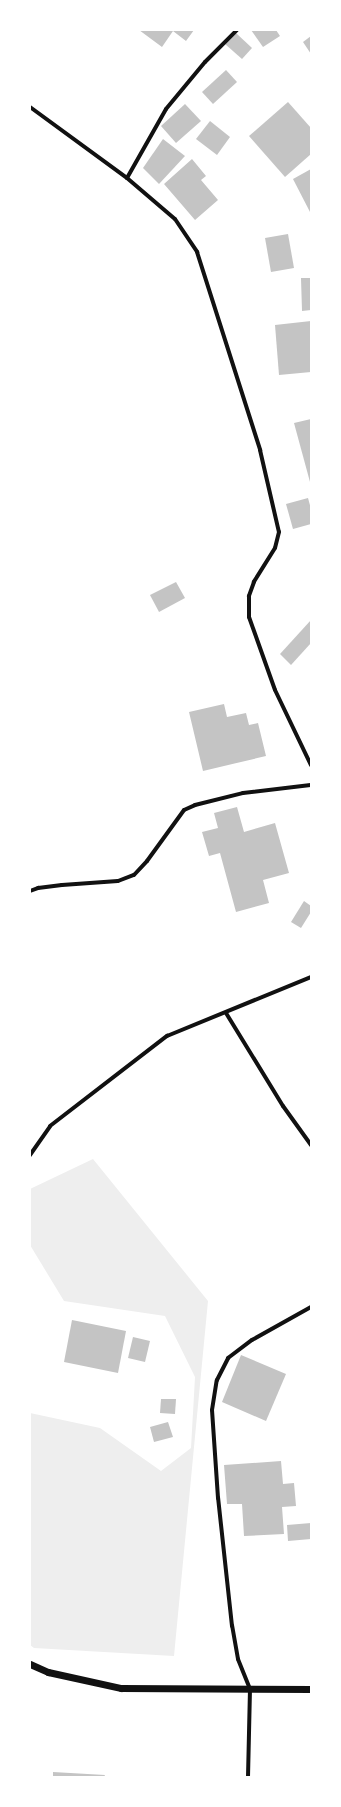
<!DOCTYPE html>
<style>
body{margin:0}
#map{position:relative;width:341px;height:1807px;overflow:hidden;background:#fff;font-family:"Roboto Condensed",sans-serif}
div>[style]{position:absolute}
.green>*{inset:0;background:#eee}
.building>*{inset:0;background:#c4c4c4}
.minor>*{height:4px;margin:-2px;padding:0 2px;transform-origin:2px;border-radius:2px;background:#111}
.tertiary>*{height:7px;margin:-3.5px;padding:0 3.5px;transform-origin:3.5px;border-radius:3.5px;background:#111}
span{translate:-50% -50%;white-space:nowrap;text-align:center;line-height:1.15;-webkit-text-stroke:3px #fff;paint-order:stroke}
.frame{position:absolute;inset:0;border:31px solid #fff;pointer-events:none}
</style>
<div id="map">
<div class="green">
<i style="clip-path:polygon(93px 1159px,208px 1301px,174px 1656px,34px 1648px,30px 1645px,30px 1413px,100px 1428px,161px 1471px,191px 1448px,195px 1377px,165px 1316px,64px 1301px,30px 1245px,30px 1189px)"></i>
</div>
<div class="building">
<i style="clip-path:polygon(139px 30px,194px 30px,186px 41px,173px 31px,162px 47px)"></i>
<i style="clip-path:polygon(251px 30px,276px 30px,280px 36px,263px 47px)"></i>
<i style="clip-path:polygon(236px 33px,252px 48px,242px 59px,225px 44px)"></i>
<i style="clip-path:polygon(311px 36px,311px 54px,303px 42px)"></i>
<i style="clip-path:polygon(226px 70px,237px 82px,213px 104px,202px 92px)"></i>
<i style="clip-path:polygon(288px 102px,311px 128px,311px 154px,285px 177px,249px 136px)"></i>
<i style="clip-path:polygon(185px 104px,201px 121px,176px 143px,161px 126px)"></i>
<i style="clip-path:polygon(210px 121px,230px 137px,217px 155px,196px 139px)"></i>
<i style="clip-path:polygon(163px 139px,185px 156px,159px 184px,143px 168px)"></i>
<i style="clip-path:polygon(192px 159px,206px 176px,201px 180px,218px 200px,195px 220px,164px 184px)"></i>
<i style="clip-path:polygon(311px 169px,311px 211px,310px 212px,293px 179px)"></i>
<i style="clip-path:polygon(288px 234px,294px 268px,271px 272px,265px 238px)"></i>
<i style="clip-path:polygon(301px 278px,311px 278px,311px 310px,302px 311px)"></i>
<i style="clip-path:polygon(311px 321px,311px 372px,279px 375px,275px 325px)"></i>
<i style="clip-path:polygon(311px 419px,311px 482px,310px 482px,294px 423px)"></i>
<i style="clip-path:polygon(308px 498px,311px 509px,311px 524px,293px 529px,286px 504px)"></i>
<i style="clip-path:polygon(176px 582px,185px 598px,159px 612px,150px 595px)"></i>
<i style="clip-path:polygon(311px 620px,311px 643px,291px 665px,280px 654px)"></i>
<i style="clip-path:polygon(224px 704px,227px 717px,246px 713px,249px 725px,258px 723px,266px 756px,203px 771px,189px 712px)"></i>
<i style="clip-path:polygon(237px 807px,244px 832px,275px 823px,289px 873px,263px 880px,269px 903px,236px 912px,220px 853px,209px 856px,202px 832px,218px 828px,214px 813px)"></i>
<i style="clip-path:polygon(304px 901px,311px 906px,311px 912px,301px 928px,291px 922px)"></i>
<i style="clip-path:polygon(72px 1320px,126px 1331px,118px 1373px,64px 1362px)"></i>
<i style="clip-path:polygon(133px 1337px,150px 1341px,145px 1362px,128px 1358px)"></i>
<i style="clip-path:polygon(241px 1355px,286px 1374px,266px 1421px,222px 1402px)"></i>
<i style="clip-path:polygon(161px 1399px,176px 1399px,175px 1414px,160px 1413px)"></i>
<i style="clip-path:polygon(168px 1422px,173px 1437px,154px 1442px,150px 1427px)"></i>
<i style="clip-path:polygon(281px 1461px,283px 1484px,294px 1483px,296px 1506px,282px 1507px,284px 1534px,244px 1536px,242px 1504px,227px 1504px,224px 1465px)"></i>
<i style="clip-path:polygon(311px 1523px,311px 1539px,288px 1541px,287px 1525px)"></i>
<i style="clip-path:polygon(53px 1772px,105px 1775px,104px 1777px,53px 1777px)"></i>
</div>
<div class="minor">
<i style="left:30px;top:107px;width:120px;rotate:36.2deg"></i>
<i style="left:127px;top:178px;width:63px;rotate:40.5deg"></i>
<i style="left:175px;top:219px;width:40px;rotate:56deg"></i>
<i style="left:197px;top:252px;width:208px;rotate:72.3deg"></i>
<i style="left:260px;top:450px;width:84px;rotate:77deg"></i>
<i style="left:279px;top:532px;width:16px;rotate:104deg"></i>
<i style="left:275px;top:548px;width:40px;rotate:122deg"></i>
<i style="left:254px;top:582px;width:15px;rotate:110deg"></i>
<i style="left:249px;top:596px;width:21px;rotate:90deg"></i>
<i style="left:249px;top:617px;width:77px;rotate:70.4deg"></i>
<i style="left:275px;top:690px;width:83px;rotate:64.4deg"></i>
<i style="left:127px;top:178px;width:79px;rotate:-60.5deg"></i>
<i style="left:166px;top:109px;width:61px;rotate:-50.3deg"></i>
<i style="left:205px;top:62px;width:45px;rotate:-45deg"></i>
<i style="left:30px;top:891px;width:9px;rotate:-21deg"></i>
<i style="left:38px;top:888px;width:24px;rotate:-7deg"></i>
<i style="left:62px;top:885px;width:56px;rotate:-4.1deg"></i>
<i style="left:118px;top:881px;width:17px;rotate:-21deg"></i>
<i style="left:134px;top:875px;width:19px;rotate:-47deg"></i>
<i style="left:147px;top:861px;width:63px;rotate:-54deg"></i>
<i style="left:184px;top:810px;width:12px;rotate:-24deg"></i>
<i style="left:195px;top:805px;width:49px;rotate:-14deg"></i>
<i style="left:243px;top:793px;width:68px;rotate:-6.7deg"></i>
<i style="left:226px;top:1013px;width:109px;rotate:58.5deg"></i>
<i style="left:283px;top:1106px;width:48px;rotate:54.3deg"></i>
<i style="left:30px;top:1155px;width:35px;rotate:-55deg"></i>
<i style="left:50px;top:1126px;width:148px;rotate:-37.6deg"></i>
<i style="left:167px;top:1036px;width:156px;rotate:-22.3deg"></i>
<i style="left:248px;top:1777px;width:88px;rotate:-88.7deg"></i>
<i style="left:250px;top:1689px;width:32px;rotate:-112deg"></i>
<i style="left:238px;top:1659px;width:34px;rotate:-100deg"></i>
<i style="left:232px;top:1626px;width:129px;rotate:-96.2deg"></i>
<i style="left:218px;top:1498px;width:88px;rotate:-93.9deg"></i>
<i style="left:212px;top:1410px;width:30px;rotate:-81deg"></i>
<i style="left:217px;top:1380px;width:25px;rotate:-63deg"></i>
<i style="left:228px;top:1358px;width:30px;rotate:-37deg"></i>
<i style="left:252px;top:1340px;width:68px;rotate:-29.2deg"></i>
</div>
<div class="tertiary">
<i style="left:30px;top:1664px;width:20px;rotate:24deg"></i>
<i style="left:48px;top:1672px;width:75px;rotate:12.4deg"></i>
<i style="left:121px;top:1688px;width:190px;rotate:0.3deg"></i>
</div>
<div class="frame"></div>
</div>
